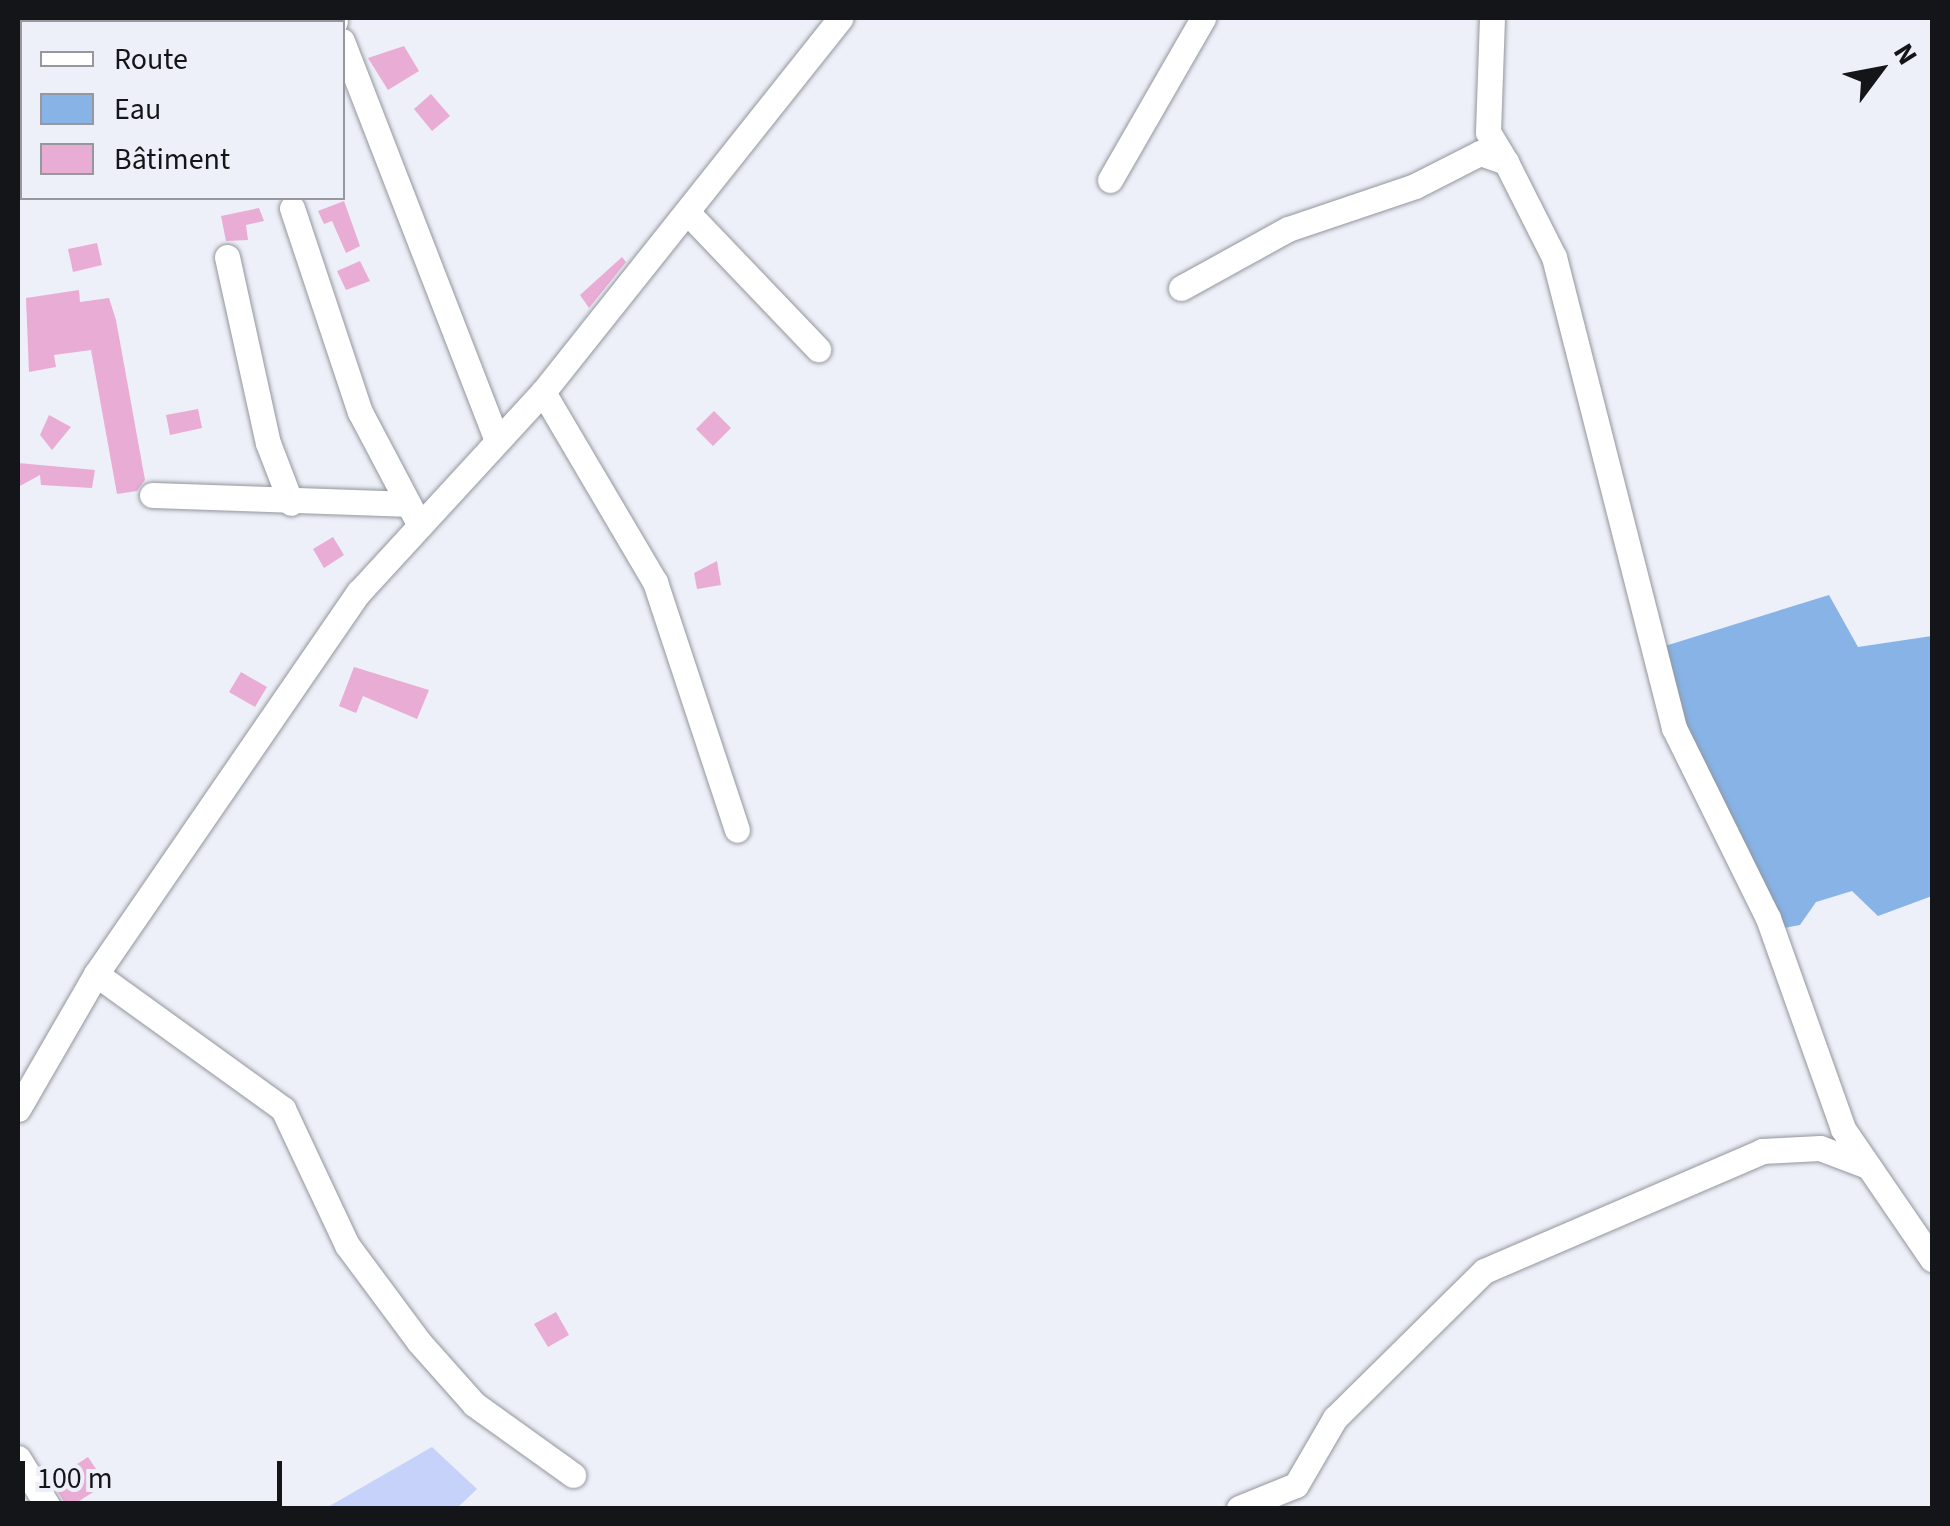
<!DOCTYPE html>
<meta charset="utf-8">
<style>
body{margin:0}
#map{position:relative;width:1950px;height:1526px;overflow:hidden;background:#edf0f8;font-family:"Source Sans 3",sans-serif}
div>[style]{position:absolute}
.green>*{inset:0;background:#c6d2f9}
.water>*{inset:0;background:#87b3e6}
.building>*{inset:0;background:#e9acd4}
.roads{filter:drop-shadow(0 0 2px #93969d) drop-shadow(0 0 2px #93969d)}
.minor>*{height:25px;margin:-12.5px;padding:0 12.5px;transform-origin:12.5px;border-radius:12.5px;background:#fff}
span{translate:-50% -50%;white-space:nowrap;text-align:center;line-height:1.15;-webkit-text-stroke:8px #edf0f8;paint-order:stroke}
.frame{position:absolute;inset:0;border:20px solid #141518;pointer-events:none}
.legend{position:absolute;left:20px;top:20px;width:325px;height:180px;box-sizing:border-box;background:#edf0f8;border:2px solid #96989e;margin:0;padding:12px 18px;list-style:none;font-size:30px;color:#141518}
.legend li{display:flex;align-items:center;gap:20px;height:50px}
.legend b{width:50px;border:2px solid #96989e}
.north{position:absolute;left:1830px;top:20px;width:100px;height:100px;-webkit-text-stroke:8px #edf0f8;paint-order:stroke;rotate:58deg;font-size:28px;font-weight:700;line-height:40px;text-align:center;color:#141518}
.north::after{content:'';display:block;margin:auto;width:35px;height:45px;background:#141518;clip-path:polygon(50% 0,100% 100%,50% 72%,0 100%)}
.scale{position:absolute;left:20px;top:1461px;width:262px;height:45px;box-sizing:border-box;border:5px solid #141518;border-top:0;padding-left:12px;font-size:30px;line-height:35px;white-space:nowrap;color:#141518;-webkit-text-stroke:8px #edf0f8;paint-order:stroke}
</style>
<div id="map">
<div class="green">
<i style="clip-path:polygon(432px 1447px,477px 1489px,457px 1508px,326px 1508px)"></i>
</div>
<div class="water">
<i style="clip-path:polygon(1829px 595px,1858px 647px,1932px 636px,1932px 896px,1878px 916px,1852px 891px,1816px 902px,1800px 925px,1784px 928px,1681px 731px,1665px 646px)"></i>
</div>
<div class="building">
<i style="clip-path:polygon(404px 46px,419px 71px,388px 90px,368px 58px)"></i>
<i style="clip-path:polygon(431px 94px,450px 116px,432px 131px,414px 109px)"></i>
<i style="clip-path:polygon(344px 201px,360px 246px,346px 253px,332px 221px,324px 224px,318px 211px)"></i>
<i style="clip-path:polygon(259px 208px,264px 221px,246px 225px,248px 240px,226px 241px,221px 216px)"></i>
<i style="clip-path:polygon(97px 243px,102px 265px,73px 272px,68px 249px)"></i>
<i style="clip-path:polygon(622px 257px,626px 262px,589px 308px,580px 295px)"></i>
<i style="clip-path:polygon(360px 261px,370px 281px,346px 290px,337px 271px)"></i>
<i style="clip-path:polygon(79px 290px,80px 302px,109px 298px,116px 320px,145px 480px,137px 491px,117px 494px,91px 350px,54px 355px,56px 367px,29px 372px,26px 298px)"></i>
<i style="clip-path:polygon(198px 409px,202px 428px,170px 435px,166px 415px)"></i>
<i style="clip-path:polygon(714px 411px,731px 428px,713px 446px,696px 429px)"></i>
<i style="clip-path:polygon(49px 415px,71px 427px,52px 450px,40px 435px)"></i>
<i style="clip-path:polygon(18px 463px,95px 470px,92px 488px,41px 485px,40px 475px,18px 487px)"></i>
<i style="clip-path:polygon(333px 537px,344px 555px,324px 568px,313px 549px)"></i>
<i style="clip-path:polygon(717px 561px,721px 585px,697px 589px,694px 573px)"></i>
<i style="clip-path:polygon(354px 667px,429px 690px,417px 719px,363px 696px,356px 713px,339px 706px)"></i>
<i style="clip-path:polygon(241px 672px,267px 687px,255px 707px,229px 692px)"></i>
<i style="clip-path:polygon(556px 1312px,569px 1335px,548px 1347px,534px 1324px)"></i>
<i style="clip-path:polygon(88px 1457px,106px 1484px,68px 1508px,51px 1481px)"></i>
</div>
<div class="roads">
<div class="minor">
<i style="left:333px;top:18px;width:4px;rotate:63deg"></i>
<i style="left:342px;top:41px;width:428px;rotate:68.8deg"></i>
<i style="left:18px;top:89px;width:4px;rotate:-14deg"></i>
<i style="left:1506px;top:162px;width:106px;rotate:63.2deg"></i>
<i style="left:1554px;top:257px;width:486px;rotate:75.7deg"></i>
<i style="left:1674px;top:728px;width:212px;rotate:63.7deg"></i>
<i style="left:1768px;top:918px;width:224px;rotate:70.4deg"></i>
<i style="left:1843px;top:1129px;width:158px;rotate:55.6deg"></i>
<i style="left:1110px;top:180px;width:187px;rotate:-60.1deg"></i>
<i style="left:292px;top:208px;width:215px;rotate:71.6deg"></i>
<i style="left:360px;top:412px;width:124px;rotate:62.2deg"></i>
<i style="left:687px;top:212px;width:190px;rotate:46.3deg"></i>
<i style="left:227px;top:257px;width:190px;rotate:77.6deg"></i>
<i style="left:268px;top:443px;width:64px;rotate:69deg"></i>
<i style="left:1181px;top:288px;width:122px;rotate:-28.9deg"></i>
<i style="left:1288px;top:229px;width:134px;rotate:-18.7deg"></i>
<i style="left:1415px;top:186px;width:73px;rotate:-26.9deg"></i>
<i style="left:1480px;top:153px;width:28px;rotate:19deg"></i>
<i style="left:1506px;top:162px;width:35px;rotate:-121deg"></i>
<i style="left:1488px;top:132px;width:114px;rotate:-88deg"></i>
<i style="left:543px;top:392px;width:221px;rotate:59.5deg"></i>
<i style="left:655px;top:582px;width:261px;rotate:71.7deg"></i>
<i style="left:152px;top:495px;width:254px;rotate:2deg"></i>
<i style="left:96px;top:974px;width:231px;rotate:35.8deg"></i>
<i style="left:283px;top:1109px;width:150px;rotate:64.8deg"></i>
<i style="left:347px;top:1245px;width:121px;rotate:53.4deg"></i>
<i style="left:419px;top:1342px;width:83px;rotate:48.4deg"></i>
<i style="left:474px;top:1404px;width:122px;rotate:35.6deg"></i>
<i style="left:18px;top:1109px;width:156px;rotate:-60deg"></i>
<i style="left:96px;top:974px;width:464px;rotate:-55.5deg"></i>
<i style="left:359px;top:592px;width:272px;rotate:-47.4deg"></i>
<i style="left:543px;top:392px;width:478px;rotate:-51.5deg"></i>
<i style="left:18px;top:1458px;width:59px;rotate:58.2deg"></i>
<i style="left:1239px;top:1508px;width:61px;rotate:-22deg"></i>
<i style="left:1296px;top:1485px;width:78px;rotate:-59.8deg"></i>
<i style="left:1335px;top:1418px;width:209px;rotate:-44.6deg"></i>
<i style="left:1484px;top:1271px;width:303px;rotate:-23.3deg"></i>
<i style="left:1762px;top:1151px;width:58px;rotate:-3deg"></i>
<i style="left:1820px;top:1148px;width:48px;rotate:20.7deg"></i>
</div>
</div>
<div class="frame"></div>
<ul class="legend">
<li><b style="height:12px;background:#fff"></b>Route</li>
<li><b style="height:28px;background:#87b3e6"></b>Eau</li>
<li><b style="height:28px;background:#e9acd4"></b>Bâtiment</li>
</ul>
<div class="north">N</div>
<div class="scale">100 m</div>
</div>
